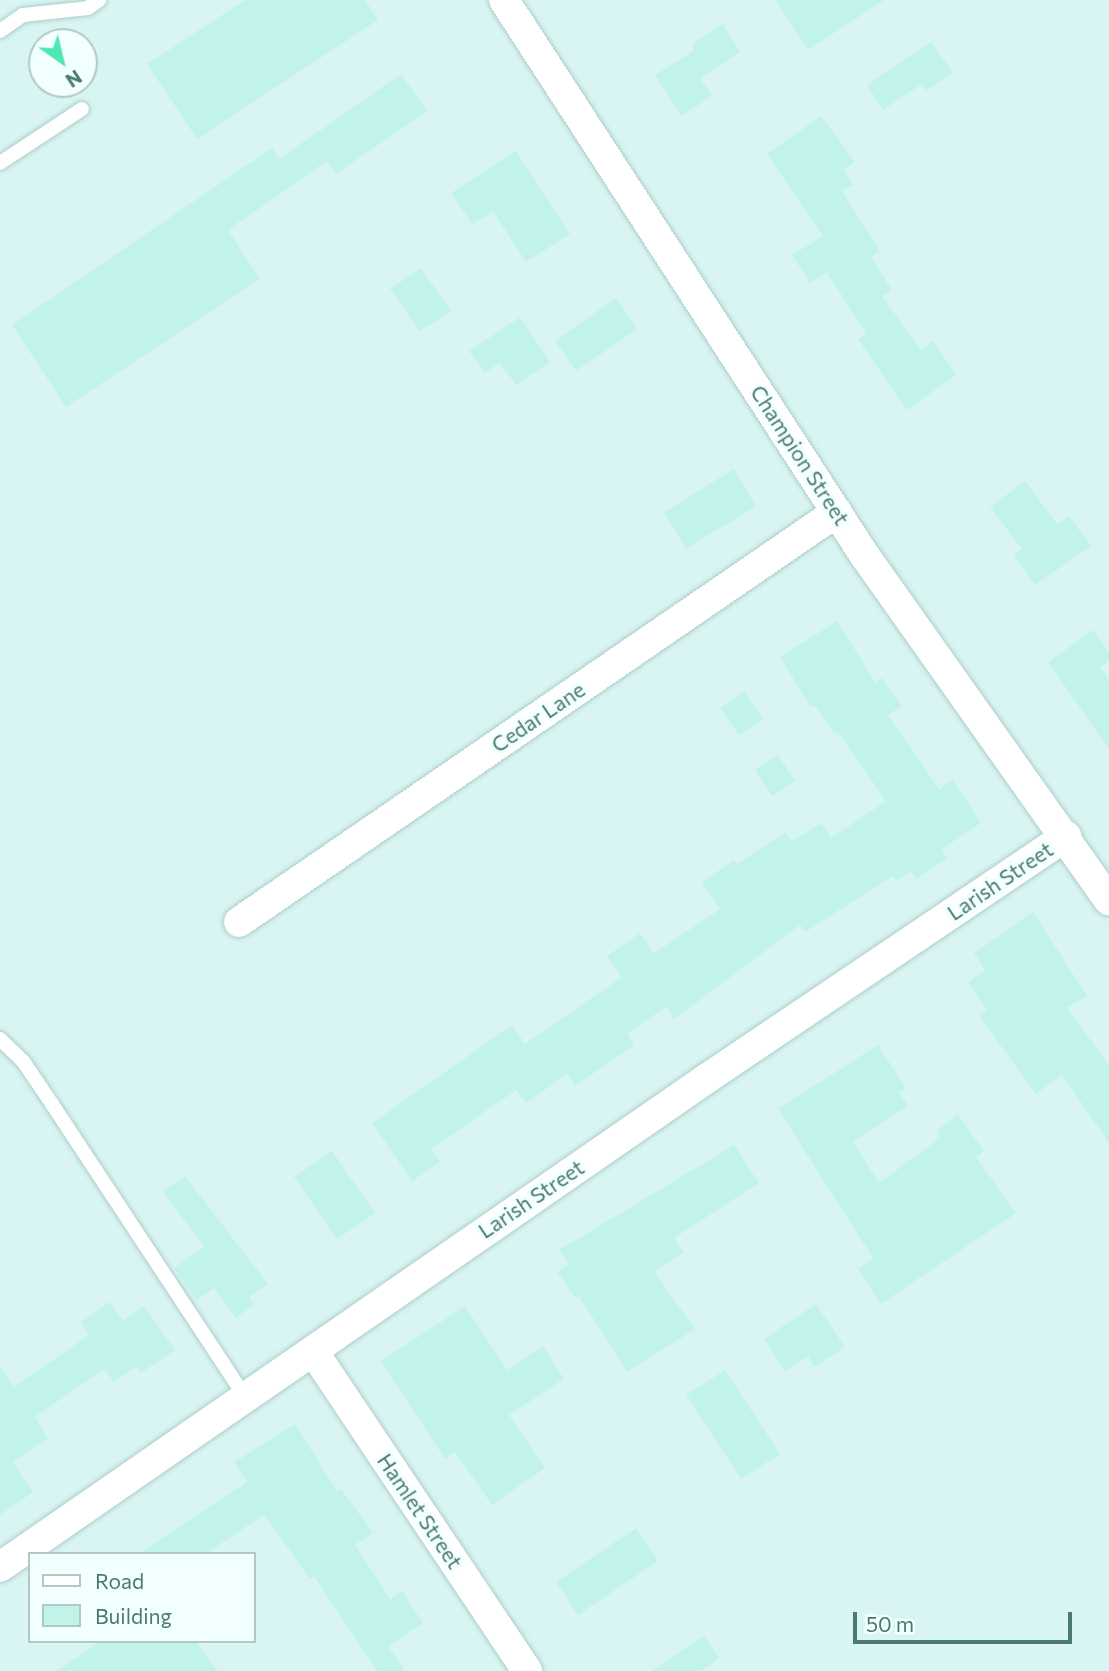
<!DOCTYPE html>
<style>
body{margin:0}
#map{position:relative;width:1109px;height:1671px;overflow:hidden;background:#ebfdfd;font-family:Commissioner,sans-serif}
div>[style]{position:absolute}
.residential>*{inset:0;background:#d9f5f3}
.building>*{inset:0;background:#c2f3ea}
.roads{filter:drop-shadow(0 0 2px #accec9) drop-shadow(0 0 2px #accec9)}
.lane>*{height:14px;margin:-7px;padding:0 7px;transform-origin:7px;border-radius:7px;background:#fff}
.street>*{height:30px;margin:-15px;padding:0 15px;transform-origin:15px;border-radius:15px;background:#fff}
span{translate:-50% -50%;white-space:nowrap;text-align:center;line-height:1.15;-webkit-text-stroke:7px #f2ffff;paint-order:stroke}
.street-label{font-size:21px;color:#4c796f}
.legend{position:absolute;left:28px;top:1552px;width:228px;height:91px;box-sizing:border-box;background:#f2ffff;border:2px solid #b0c9c5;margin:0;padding:9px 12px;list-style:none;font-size:21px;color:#4c796f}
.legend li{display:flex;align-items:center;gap:14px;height:35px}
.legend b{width:35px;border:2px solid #b0c9c5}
.north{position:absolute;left:28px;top:28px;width:70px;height:70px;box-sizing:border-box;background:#f2ffff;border:2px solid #b0c9c5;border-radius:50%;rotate:146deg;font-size:19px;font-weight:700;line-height:28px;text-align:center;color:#4c796f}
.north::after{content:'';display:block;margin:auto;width:24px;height:32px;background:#4fe8b0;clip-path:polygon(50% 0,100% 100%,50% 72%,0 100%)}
.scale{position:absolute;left:853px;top:1612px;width:219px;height:32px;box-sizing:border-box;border:4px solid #4c796f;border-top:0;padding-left:9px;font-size:21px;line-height:24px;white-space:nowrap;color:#4c796f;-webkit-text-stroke:5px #f2ffff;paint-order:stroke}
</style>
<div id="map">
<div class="residential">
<i style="clip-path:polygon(evenodd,0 0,1109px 0,1109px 1671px,0 1671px,0 0,42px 42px,84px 42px,84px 84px,42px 84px,42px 42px,0 0,30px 1554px,254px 1554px,254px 1641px,30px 1641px,30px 1554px)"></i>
</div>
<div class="building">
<i style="clip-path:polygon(245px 0,365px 0,378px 20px,197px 139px,147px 64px)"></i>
<i style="clip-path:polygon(775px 0,884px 0,808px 50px)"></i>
<i style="clip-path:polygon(723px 24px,740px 52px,700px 78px,712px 96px,681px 116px,655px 75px,694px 51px,692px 44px)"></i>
<i style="clip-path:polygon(931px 42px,953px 73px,926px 91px,922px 84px,883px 110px,867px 85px)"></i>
<i style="clip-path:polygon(401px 74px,427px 111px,336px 174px,327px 161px,228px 230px,260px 279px,66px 407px,12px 325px,272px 148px,279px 159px)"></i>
<i style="clip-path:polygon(821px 116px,855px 162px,843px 170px,853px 184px,842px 191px,880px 251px,871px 257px,892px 290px,882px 296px,921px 350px,933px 341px,956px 375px,907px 410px,858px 339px,866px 334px,827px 272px,810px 283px,792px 255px,823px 236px,767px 154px)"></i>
<i style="clip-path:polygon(516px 151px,570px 234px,526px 262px,493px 211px,472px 224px,451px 193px)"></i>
<i style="clip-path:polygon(421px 268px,451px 311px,420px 331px,390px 289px)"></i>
<i style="clip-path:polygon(616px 298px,637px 329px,576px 371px,555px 341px)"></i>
<i style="clip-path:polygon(520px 317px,550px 362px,516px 385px,500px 363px,485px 373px,469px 351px)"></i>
<i style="clip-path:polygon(734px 469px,756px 506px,686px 549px,664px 512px)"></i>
<i style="clip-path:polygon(1025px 481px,1057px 524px,1069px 516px,1091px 546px,1035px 585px,1014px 555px,1022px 549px,990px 507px)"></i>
<i style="clip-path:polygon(837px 621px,875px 682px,882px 678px,902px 706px,888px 715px,939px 789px,953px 780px,981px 823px,942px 849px,947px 858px,916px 879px,911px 871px,896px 881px,893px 876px,805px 932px,800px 925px,674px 1019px,666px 1007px,627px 1034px,634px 1045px,575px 1086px,567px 1074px,526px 1103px,516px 1090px,431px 1149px,440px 1162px,412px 1181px,372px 1123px,512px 1025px,525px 1044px,622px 977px,607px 956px,640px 933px,654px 953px,720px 909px,702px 882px,734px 860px,737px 864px,786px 832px,792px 841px,822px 823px,831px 838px,886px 801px,838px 732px,835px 734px,814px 705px,811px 707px,780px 657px)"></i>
<i style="clip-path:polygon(1093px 630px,1109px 653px,1109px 660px,1100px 667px,1109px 680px,1109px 749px,1048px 662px)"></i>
<i style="clip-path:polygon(744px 691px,763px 719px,739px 735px,720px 708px)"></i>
<i style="clip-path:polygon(778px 755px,795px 781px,772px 796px,755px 770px)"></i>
<i style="clip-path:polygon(1033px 912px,1087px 996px,1067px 1008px,1109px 1065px,1109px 1143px,1062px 1075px,1036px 1094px,979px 1016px,987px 1010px,968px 982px,985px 970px,974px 953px)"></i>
<i style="clip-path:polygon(878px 1045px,906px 1088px,899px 1093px,908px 1106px,853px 1142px,879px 1183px,941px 1137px,937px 1130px,958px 1115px,984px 1151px,976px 1157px,1016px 1213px,881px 1304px,858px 1269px,873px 1258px,778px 1109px)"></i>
<i style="clip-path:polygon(734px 1145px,759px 1183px,674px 1238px,684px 1252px,654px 1272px,695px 1329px,627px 1372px,579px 1296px,575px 1298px,557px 1272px,569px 1264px,559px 1250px)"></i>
<i style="clip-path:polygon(332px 1151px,375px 1213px,337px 1239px,294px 1177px)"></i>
<i style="clip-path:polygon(185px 1176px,268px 1284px,249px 1297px,254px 1305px,236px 1318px,214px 1288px,197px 1300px,174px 1268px,204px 1246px,163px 1192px)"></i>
<i style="clip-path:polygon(110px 1302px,123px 1321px,144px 1306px,175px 1350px,141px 1373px,137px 1366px,114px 1382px,104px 1369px,35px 1417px,48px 1438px,13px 1462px,33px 1492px,0 1515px,0 1367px,14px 1387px,89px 1335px,81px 1322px)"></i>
<i style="clip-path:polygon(816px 1304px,845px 1347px,814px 1367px,808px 1356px,785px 1371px,764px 1339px)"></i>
<i style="clip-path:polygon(465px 1306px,507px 1370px,543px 1346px,564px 1379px,509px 1415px,545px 1468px,492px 1505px,455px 1452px,445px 1459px,381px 1361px)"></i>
<i style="clip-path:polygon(725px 1370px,780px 1454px,741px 1479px,686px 1395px)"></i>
<i style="clip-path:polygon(295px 1424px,337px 1491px,341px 1489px,373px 1533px,355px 1545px,390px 1599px,402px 1591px,423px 1623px,388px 1646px,405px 1671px,377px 1671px,314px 1576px,310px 1579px,264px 1515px,205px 1554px,139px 1554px,247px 1482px,234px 1462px)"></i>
<i style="clip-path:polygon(636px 1528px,658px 1561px,578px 1615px,556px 1582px)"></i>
<i style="clip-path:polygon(704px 1636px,719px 1658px,701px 1671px,652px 1671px)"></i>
<i style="clip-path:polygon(100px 1641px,196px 1641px,217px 1671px,57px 1671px)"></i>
</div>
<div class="roads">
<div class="lane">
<i style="left:0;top:31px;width:28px;rotate:-35deg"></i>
<i style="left:23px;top:15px;width:65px;rotate:-6.1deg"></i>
<i style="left:88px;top:8px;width:14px;rotate:-36deg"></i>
<i style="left:0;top:163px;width:98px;rotate:-33.4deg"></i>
<i style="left:0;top:1039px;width:32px;rotate:44deg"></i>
<i style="left:23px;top:1061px;width:52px;rotate:56deg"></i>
<i style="left:52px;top:1104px;width:351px;rotate:56.6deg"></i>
</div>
<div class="street">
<i style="left:504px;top:0;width:663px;rotate:57.01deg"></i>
<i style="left:865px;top:556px;width:422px;rotate:54.7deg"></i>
<i style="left:239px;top:922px;width:725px;rotate:-34.44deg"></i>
<i style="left:313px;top:1351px;width:385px;rotate:56.2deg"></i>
<i style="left:0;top:1567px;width:862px;rotate:-34.65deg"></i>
<i style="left:709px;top:1077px;width:431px;rotate:-34deg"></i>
</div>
</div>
<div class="street-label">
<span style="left:800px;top:455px;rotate:57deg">Champion Street</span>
<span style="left:538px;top:717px;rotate:-34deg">Cedar Lane</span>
<span style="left:1000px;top:881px;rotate:-34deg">Larish Street</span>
<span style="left:531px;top:1199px;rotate:-34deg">Larish Street</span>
<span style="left:420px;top:1511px;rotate:56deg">Hamlet Street</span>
</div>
<ul class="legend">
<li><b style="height:9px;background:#fff"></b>Road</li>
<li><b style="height:19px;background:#c2f3ea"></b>Building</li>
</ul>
<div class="north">N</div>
<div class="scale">50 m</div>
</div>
